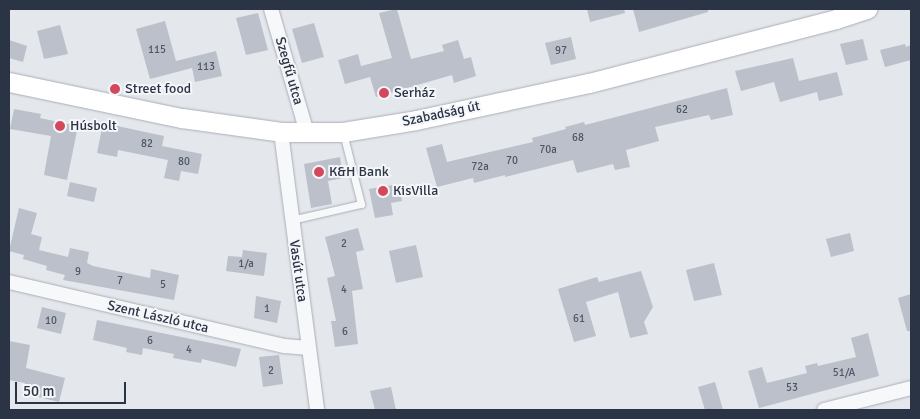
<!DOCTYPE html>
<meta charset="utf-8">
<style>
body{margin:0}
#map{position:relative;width:920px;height:419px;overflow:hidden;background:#e4e7ec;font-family:Signika,sans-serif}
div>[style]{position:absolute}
.building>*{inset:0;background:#bbc0ca}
.roads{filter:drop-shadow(0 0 1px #a9aeb7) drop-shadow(0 0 1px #a9aeb7)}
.lane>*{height:7px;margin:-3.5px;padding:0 3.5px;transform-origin:3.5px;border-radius:3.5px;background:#f7f8fa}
.street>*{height:14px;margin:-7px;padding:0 7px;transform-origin:7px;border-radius:7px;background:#f7f8fa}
.secondary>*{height:19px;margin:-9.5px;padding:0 9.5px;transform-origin:9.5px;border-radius:9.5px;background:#fff}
.dots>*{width:14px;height:14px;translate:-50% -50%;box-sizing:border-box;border:2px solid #f4f6f9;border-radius:50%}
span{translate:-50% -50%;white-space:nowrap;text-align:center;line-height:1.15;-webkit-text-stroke:4px #f4f6f9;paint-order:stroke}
.number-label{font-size:11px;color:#4f5766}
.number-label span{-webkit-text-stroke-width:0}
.street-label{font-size:14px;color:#2b3445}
.poi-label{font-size:14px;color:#2b3445}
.left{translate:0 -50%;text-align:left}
.frame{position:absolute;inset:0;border:10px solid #2b3445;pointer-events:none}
.scale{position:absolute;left:15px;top:382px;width:111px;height:22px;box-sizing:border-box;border:2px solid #2b3445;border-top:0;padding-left:6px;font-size:15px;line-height:18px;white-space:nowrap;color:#2b3445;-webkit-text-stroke:4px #f4f6f9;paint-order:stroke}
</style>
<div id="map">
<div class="building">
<i style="clip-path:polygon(397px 9px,411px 59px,444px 51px,442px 45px,458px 40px,464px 59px,471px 57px,476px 76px,454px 83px,452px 75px,376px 97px,370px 77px,345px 84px,338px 60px,358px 54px,361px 66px,392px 58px,379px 13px)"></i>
<i style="clip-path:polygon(587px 9px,624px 9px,625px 13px,590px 22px)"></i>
<i style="clip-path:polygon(633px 9px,708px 9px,708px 12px,639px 32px)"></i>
<i style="clip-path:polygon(258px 13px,268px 50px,246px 55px,236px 18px)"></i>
<i style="clip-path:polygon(165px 21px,176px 61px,216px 51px,222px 76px,195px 82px,192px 68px,150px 79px,136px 29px)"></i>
<i style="clip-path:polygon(314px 23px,324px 57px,302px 63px,292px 29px)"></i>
<i style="clip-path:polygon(60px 25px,68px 54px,44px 59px,37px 31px)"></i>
<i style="clip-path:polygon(571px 37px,576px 59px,551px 65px,545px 43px)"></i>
<i style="clip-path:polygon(863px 39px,868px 60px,846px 65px,840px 44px)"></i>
<i style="clip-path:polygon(9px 40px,27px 46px,23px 62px,9px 58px)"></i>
<i style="clip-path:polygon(905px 44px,906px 47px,911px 45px,911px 60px,885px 67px,880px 50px)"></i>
<i style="clip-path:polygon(793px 58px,799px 81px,837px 72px,843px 95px,819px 101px,817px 92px,780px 102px,774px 82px,741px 91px,735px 71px)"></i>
<i style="clip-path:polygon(727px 88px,733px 115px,711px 120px,709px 115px,655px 127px,659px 141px,626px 150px,630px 167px,615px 170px,613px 164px,577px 173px,573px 160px,505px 177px,505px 175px,474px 183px,473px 178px,437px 187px,426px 148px,442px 144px,447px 162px,533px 142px,532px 138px,566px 129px,565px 127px,584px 122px,585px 125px)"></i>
<i style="clip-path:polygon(14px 109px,41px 114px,40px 118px,78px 126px,67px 180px,44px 175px,51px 136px,10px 129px)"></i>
<i style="clip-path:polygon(103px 123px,164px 136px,162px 146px,202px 154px,198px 174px,181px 171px,179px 181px,164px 178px,168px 160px,118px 150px,117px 157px,97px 153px)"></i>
<i style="clip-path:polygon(340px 157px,343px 178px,328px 181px,332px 204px,311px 208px,304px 164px)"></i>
<i style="clip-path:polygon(70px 182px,97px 188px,94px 202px,67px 196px)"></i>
<i style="clip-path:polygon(399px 184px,402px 201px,391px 203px,393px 215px,375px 218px,369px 189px)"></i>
<i style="clip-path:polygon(19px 208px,37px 213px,31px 234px,42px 237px,39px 250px,68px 257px,70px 248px,89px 252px,87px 263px,93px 266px,150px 278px,151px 269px,179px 275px,174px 300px,63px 280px,65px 275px,46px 270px,47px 266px,23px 259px,24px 255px,9px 251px)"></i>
<i style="clip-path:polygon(358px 228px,364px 250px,356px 252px,363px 289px,352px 291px,358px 344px,335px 347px,331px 321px,336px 321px,327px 278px,335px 276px,325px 237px)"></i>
<i style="clip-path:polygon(850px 233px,854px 251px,831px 257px,826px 239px)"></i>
<i style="clip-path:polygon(416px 245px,423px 277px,396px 283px,389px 251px)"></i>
<i style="clip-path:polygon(243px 250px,267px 253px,264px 276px,226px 271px,228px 256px,242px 257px)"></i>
<i style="clip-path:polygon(714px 263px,722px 295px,694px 301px,686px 270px)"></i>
<i style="clip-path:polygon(641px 271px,653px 307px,644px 322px,648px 334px,630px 338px,618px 292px,586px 302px,596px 336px,574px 342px,558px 289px,597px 277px,599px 282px)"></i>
<i style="clip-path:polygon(911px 294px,911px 331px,907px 331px,898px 298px)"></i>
<i style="clip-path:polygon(256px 296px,281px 301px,277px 323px,254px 318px)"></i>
<i style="clip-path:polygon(42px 307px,66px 313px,61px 334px,37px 328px)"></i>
<i style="clip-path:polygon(97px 320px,241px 349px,236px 367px,202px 359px,201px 363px,173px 358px,174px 354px,143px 348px,142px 355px,126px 352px,127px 348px,93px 340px)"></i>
<i style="clip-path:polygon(868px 333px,879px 376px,759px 408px,748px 371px,762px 367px,767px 383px,807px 373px,805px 366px,817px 363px,818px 366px,856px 357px,851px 338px)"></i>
<i style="clip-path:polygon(9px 341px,30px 345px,26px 368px,65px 378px,59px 402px,22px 393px,25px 383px,9px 380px)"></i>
<i style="clip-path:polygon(279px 355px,283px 384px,263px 387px,259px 357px)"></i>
<i style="clip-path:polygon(715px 382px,723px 410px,705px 410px,698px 387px)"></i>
<i style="clip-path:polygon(391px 387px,396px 410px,375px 410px,370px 391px)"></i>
</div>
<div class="roads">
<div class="lane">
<i style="left:291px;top:220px;width:72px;rotate:-12.9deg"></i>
<i style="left:361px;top:204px;width:73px;rotate:-104.2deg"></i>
</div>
<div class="street">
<i style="left:271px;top:9px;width:129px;rotate:73.8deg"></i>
<i style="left:281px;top:132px;width:280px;rotate:82.6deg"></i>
<i style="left:9px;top:282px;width:283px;rotate:13.1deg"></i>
<i style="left:285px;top:346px;width:23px;rotate:5deg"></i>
<i style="left:824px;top:410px;width:90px;rotate:-14.2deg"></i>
</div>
<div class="secondary">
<i style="left:9px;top:82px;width:177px;rotate:11.8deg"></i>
<i style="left:182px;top:118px;width:100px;rotate:8deg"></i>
<i style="left:281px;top:132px;width:62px"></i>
<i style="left:343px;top:132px;width:74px;rotate:-9.3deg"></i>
<i style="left:416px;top:120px;width:177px;rotate:-12.1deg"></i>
<i style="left:589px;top:83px;width:255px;rotate:-14.5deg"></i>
<i style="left:836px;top:19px;width:33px;rotate:-18deg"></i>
</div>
</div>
<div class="dots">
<i style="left:115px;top:89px;background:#d1495b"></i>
<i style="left:384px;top:93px;background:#d1495b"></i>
<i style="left:60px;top:126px;background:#d1495b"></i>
<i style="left:319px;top:172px;background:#d1495b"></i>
<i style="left:383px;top:191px;background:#d1495b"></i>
</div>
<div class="number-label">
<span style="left:157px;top:50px">115</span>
<span style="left:561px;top:51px">97</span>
<span style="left:206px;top:67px">113</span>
<span style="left:682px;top:110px">62</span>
<span style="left:578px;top:138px">68</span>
<span style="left:147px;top:144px">82</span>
<span style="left:548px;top:150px">70a</span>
<span style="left:512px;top:161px">70</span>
<span style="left:184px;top:162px">80</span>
<span style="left:480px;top:167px">72a</span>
<span style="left:344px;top:244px">2</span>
<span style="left:246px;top:264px">1/a</span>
<span style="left:78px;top:272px">9</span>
<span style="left:120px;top:281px">7</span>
<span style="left:163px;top:285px">5</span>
<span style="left:344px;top:290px">4</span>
<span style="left:267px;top:309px">1</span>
<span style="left:579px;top:319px">61</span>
<span style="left:51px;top:321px">10</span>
<span style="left:345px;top:332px">6</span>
<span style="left:150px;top:341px">6</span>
<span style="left:189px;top:350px">4</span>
<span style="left:271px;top:371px">2</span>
<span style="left:844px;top:373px">51/A</span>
<span style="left:792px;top:388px">53</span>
</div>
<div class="street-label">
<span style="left:289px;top:71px;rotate:74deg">Szegfű utca</span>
<span style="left:441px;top:114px;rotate:-12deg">Szabadság út</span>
<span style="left:298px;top:271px;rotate:82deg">Vasút utca</span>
<span style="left:158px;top:317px;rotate:13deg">Szent László utca</span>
</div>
<div class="poi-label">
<span class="left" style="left:125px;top:89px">Street food</span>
<span class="left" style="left:394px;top:93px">Serház</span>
<span class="left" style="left:70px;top:126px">Húsbolt</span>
<span class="left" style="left:329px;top:172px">K&amp;H Bank</span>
<span class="left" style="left:393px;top:191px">KisVilla</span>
</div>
<div class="frame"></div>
<div class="scale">50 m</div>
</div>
